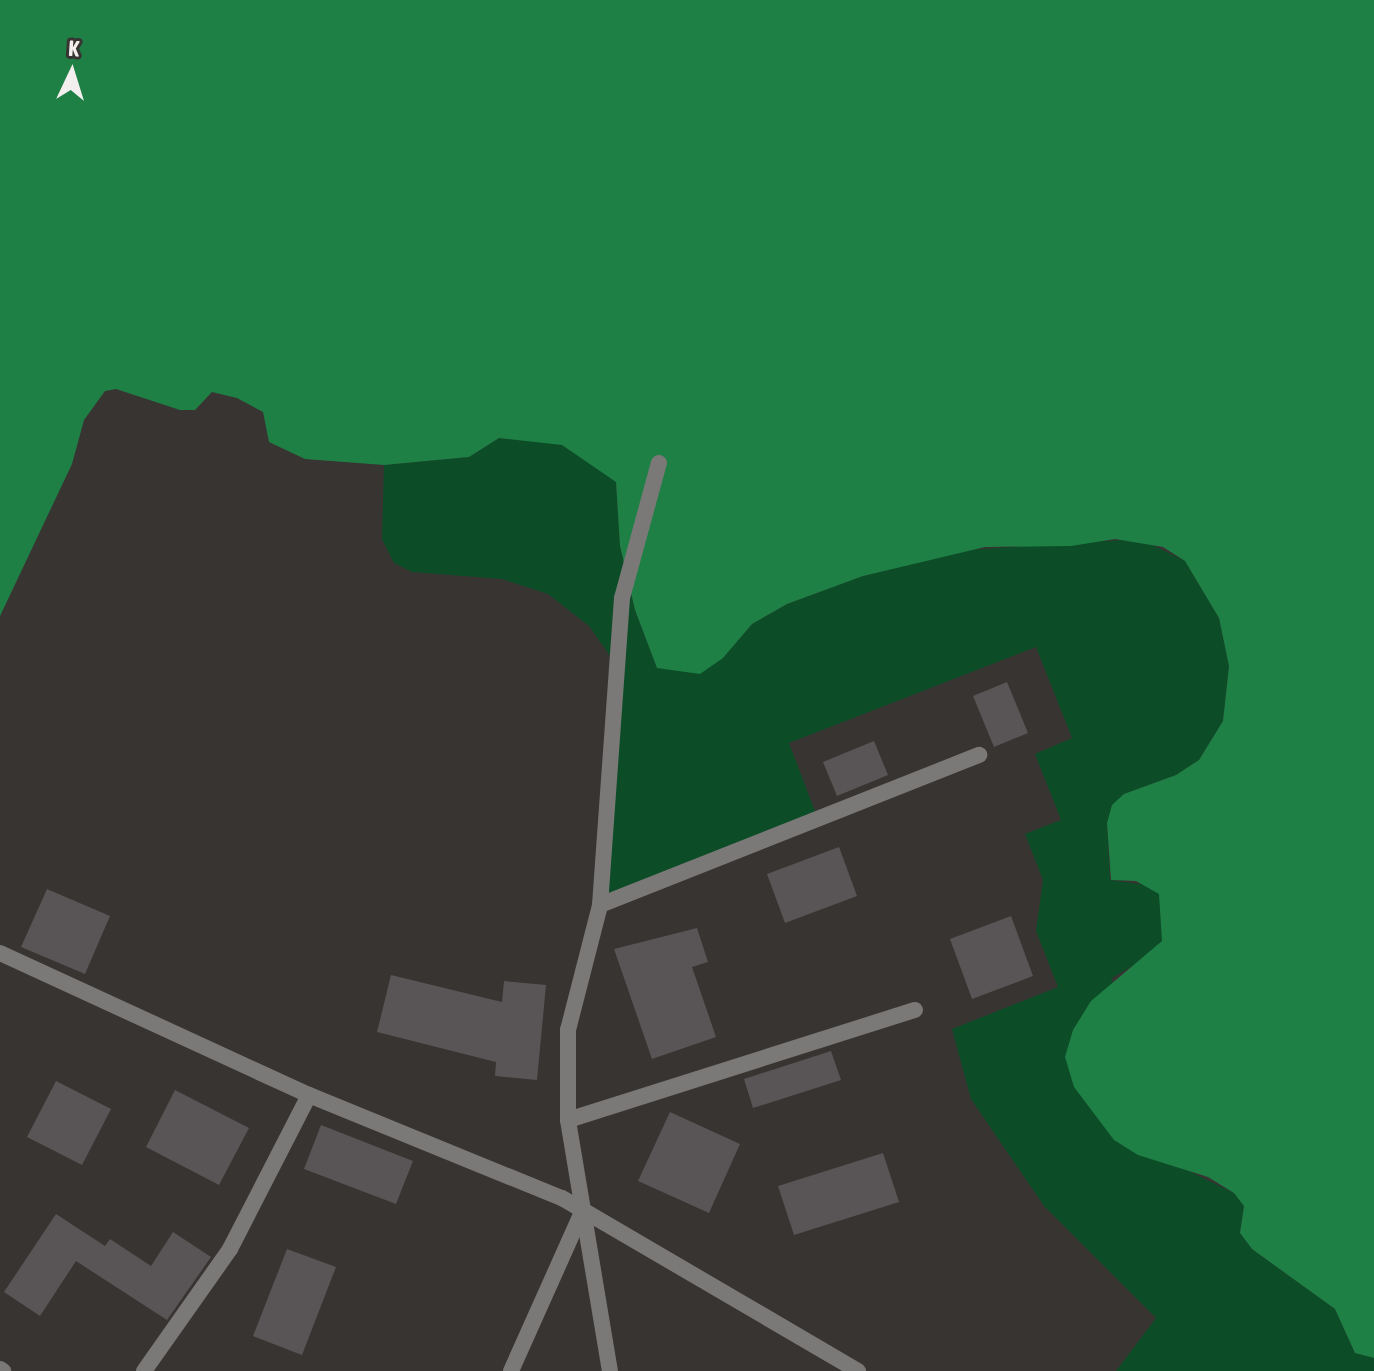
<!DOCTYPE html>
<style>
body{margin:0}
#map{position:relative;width:1374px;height:1371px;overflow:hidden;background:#373432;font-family:"Asap Condensed",sans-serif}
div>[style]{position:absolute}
.green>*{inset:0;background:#0c4c27}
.forest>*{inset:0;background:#1f8046}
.building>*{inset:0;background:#595556}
.lane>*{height:16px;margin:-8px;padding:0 8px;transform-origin:8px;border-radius:8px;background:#7b7978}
.street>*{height:16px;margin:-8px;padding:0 8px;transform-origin:8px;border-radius:8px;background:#7b7978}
span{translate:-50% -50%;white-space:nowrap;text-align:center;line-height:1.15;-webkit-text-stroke:7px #373432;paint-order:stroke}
.north{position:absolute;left:32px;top:32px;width:80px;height:80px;-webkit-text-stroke:6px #373432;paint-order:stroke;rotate:4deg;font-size:22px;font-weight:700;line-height:32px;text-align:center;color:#f2efee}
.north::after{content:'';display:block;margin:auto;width:28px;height:36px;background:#f2efee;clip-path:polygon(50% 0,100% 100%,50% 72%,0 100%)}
</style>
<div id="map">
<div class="green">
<i style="clip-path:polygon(499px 438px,562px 444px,616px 482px,620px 546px,635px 610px,657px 668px,723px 658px,752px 624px,787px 604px,863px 576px,966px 550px,1140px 539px,1185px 561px,1219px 618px,1229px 666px,1223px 721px,1199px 760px,1176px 775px,1124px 794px,1107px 823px,1110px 880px,1146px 885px,1159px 894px,1164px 916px,1162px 941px,1152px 954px,1112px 978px,1138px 1155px,1168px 1161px,1234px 1193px,1244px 1205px,1240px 1233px,1252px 1249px,1335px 1309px,1355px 1353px,1374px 1358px,1374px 1371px,1116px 1371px,1156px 1318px,1044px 1206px,971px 1099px,952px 1029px,1058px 987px,1036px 931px,1043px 880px,1025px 834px,1061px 820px,1035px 754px,1072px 738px,1036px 647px,789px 743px,818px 819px,600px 905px,615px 663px,589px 626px,548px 594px,502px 579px,412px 572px,394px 563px,382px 539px,384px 465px,469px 457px)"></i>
</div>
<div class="forest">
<i style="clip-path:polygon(0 0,1374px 0,1374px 1358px,1355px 1353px,1335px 1309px,1252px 1249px,1240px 1233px,1244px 1206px,1234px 1193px,1208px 1177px,1138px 1155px,1114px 1140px,1074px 1087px,1065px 1057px,1073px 1030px,1091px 1001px,1162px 941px,1159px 894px,1136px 881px,1111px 880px,1107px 823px,1112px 805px,1124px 794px,1176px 775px,1199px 760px,1223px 721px,1229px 666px,1219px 618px,1185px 561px,1163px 547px,1115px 539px,1071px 546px,985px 547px,863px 576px,787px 604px,752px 624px,723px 658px,700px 674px,657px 668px,635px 610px,620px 546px,616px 482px,562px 445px,499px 438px,469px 457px,384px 465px,305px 459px,269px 442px,263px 412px,237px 398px,212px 392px,195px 410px,180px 410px,116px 389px,105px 391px,84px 420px,72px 464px,0 616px)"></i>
</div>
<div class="building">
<i style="clip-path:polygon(1007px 682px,1028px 733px,994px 747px,973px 696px)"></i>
<i style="clip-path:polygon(874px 741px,888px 775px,837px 796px,823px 762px)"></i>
<i style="clip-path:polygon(839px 847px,857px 896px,785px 923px,767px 874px)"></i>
<i style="clip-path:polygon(47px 889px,110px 916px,85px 974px,21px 947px)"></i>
<i style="clip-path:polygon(1011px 916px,1033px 976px,972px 999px,950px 939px)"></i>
<i style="clip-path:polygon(697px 928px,708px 962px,692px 967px,716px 1037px,652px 1059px,614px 949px)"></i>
<i style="clip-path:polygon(391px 975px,502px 1002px,504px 981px,546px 985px,537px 1080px,495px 1076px,496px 1062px,377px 1032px)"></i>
<i style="clip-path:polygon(831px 1051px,841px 1080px,753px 1108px,744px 1079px)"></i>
<i style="clip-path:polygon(56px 1081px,111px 1109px,82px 1165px,27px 1137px)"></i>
<i style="clip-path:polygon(175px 1090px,249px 1128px,219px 1185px,146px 1147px)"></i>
<i style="clip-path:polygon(670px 1112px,740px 1144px,709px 1213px,638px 1181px)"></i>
<i style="clip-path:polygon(321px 1125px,413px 1161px,396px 1204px,304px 1169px)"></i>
<i style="clip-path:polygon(883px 1153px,899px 1202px,794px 1235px,778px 1186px)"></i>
<i style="clip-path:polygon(56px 1214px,105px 1246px,110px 1239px,151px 1266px,173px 1232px,211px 1257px,167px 1320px,76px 1261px,40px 1316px,4px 1292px)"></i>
<i style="clip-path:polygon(287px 1249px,336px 1267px,302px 1355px,253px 1336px)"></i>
</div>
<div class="lane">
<i style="left:600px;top:905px;width:408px;rotate:-21.6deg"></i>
<i style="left:568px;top:1120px;width:364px;rotate:-17.6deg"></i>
<i style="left:583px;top:1210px;width:91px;rotate:-99.5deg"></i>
<i style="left:568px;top:1120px;width:90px;rotate:-90deg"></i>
<i style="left:568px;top:1030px;width:129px;rotate:-75.6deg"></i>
<i style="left:600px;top:905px;width:308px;rotate:-85.9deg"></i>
<i style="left:622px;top:598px;width:140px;rotate:-74.7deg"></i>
<i style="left:0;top:1369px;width:4px;rotate:34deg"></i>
</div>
<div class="street">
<i style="left:0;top:953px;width:340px;rotate:24.7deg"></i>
<i style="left:309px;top:1095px;width:273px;rotate:22.2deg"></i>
<i style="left:562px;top:1198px;width:343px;rotate:30.3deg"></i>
<i style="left:583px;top:1210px;width:163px;rotate:80.5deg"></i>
<i style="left:144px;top:1371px;width:149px;rotate:-54.8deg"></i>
<i style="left:230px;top:1249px;width:173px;rotate:-62.8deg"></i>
<i style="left:511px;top:1371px;width:176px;rotate:-65.9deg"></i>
</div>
<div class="north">K</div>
</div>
